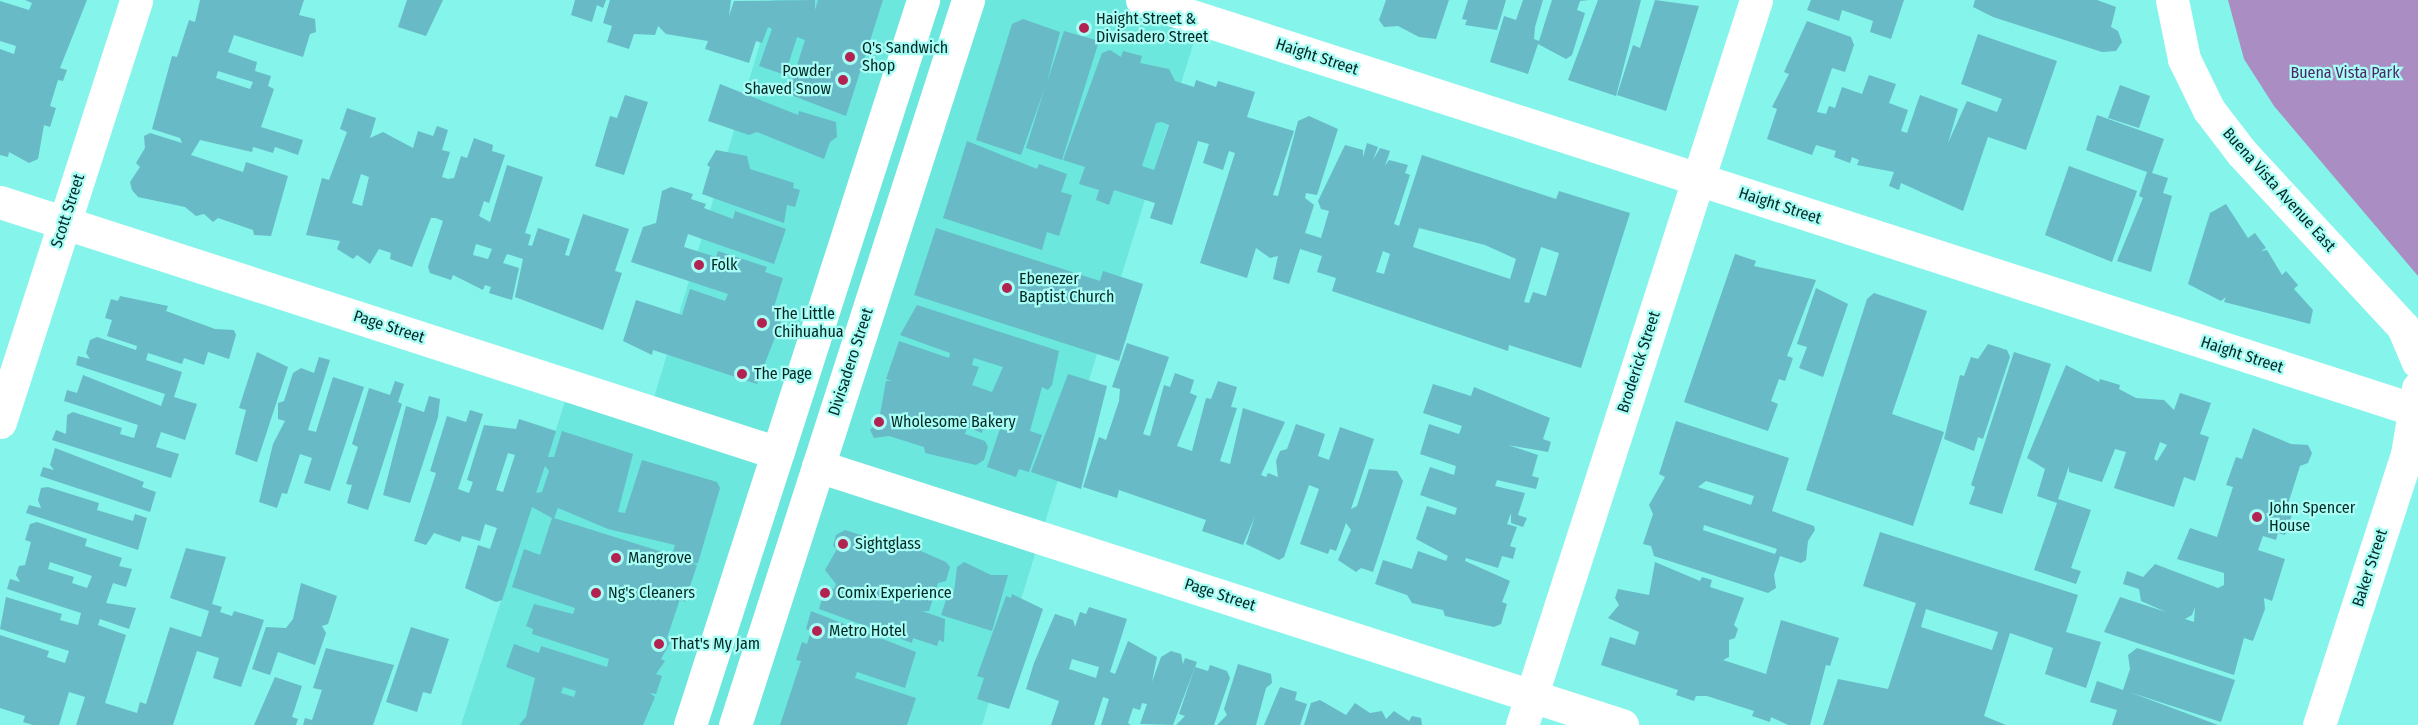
<!DOCTYPE html>
<style>
body{margin:0}
#map{position:relative;width:2418px;height:725px;overflow:hidden;background:#85f4eb;font-family:"Fira Sans Condensed",sans-serif}
div>[style]{position:absolute}
.built>*{inset:0;background:#6be7dd}
.forest>*{inset:0;background:#aa8ec3}
.building>*{inset:0;background:#68bac6}
.minor>*{height:33px;margin:-16.5px;padding:0 16.5px;transform-origin:16.5px;border-radius:16.5px;background:#fff}
.tertiary>*{height:33px;margin:-16.5px;padding:0 16.5px;transform-origin:16.5px;border-radius:16.5px;background:#fff}
.secondary>*{height:33px;margin:-16.5px;padding:0 16.5px;transform-origin:16.5px;border-radius:16.5px;background:#fff}
.dots>*{width:16px;height:16px;translate:-50% -50%;box-sizing:border-box;border:3px solid #a8fdf5;border-radius:50%}
span{translate:-50% -50%;white-space:nowrap;text-align:center;line-height:1.15;-webkit-text-stroke:4.5px #a8fdf5;paint-order:stroke}
.poi-label{font-size:16px;color:#022826}
.left{translate:0 -50%;text-align:left}
.right{translate:-100% -50%;text-align:right}
.street-label{font-size:16px;color:#022826}
.park-label{font-size:16px;color:#4d2768}
</style>
<div id="map">
<div class="built">
<i style="clip-path:polygon(773px 0,1142px 0,1201px 19px,982px 725px,461px 725px,570px 386px,650px 411px)"></i>
</div>
<div class="forest">
<i style="clip-path:polygon(2228px 0,2418px 0,2418px 276px,2274px 106px,2244px 59px)"></i>
</div>
<div class="building">
<i style="clip-path:polygon(25px 0,87px 0,60px 68px,67px 70px,63px 81px,58px 80px,50px 106px,56px 108px,50px 127px,44px 125px,38px 159px,29px 163px,9px 152px,8px 157px,0 155px,0 49px,14px 54px,16px 46px,0 41px,0 1px,29px 10px,32px 3px)"></i>
<i style="clip-path:polygon(evenodd,200px 0,304px 0,299px 15px,315px 19px,316px 32px,310px 34px,303px 57px,234px 35px,228px 52px,257px 62px,255px 71px,271px 76px,268px 86px,274px 89px,261px 127px,303px 140px,298px 155px,275px 147px,273px 153px,253px 147px,252px 152px,200px 140px,191px 155px,243px 172px,246px 162px,288px 176px,271px 236px,254px 235px,253px 230px,218px 218px,213px 222px,204px 214px,196px 216px,185px 207px,138px 197px,132px 190px,130px 182px,140px 167px,136px 163px,145px 148px,144px 136px,150px 133px,182px 143px,180px 138px,152px 129px,172px 56px,177px 57px,189px 20px,195px 22px,200px 0,218px 71px,253px 82px,250px 89px,216px 78px,218px 71px)"></i>
<i style="clip-path:polygon(407px 0,443px 0,426px 36px,398px 27px)"></i>
<i style="clip-path:polygon(575px 0,606px 0,603px 8px,597px 5px,592px 22px,571px 15px)"></i>
<i style="clip-path:polygon(610px 0,731px 0,729px 16px,734px 1px,815px 0,815px 10px,818px 0,883px 0,846px 116px,788px 94px,805px 40px,797px 37px,785px 75px,759px 66px,772px 29px,768px 27px,762px 43px,756px 41px,749px 63px,705px 49px,708px 41px,666px 34px,658px 26px,655px 35px,634px 34px,629px 49px,607px 42px,612px 26px,603px 23px)"></i>
<i style="clip-path:polygon(1386px 0,1449px 0,1436px 39px,1419px 37px,1398px 26px,1384px 27px,1379px 20px)"></i>
<i style="clip-path:polygon(1468px 0,1506px 0,1497px 30px,1465px 25px,1467px 20px,1462px 19px)"></i>
<i style="clip-path:polygon(1523px 0,1543px 0,1535px 27px,1534px 39px,1539px 41px,1552px 0,1589px 0,1580px 1px,1577px 10px,1585px 13px,1572px 55px,1566px 59px,1538px 44px,1528px 74px,1490px 62px,1504px 16px,1516px 20px)"></i>
<i style="clip-path:polygon(1598px 0,1641px 0,1616px 96px,1568px 80px)"></i>
<i style="clip-path:polygon(1655px 0,1699px 6px,1666px 111px,1617px 95px,1633px 45px,1640px 48px)"></i>
<i style="clip-path:polygon(1811px 0,1904px 0,1891px 39px,1870px 32px,1873px 21px,1842px 10px,1839px 21px,1807px 10px)"></i>
<i style="clip-path:polygon(1975px 0,2097px 0,2116px 7px,2111px 27px,2118px 31px,2122px 42px,2116px 51px,2102px 52px,1993px 17px,1973px 7px)"></i>
<i style="clip-path:polygon(1023px 19px,1060px 32px,1047px 82px,1064px 31px,1099px 41px,1062px 160px,1026px 148px,1045px 87px,1021px 155px,976px 140px,1012px 24px)"></i>
<i style="clip-path:polygon(1807px 21px,1851px 37px,1854px 45px,1845px 72px,1832px 68px,1817px 112px,1826px 114px,1829px 106px,1835px 108px,1842px 87px,1862px 94px,1869px 75px,1896px 84px,1889px 103px,1908px 110px,1901px 131px,1907px 133px,1920px 95px,1958px 109px,1948px 143px,1967px 101px,1997px 112px,2002px 99px,1961px 84px,1978px 34px,2057px 61px,2026px 150px,1988px 137px,1963px 211px,1901px 183px,1899px 190px,1889px 186px,1894px 172px,1857px 165px,1859px 160px,1852px 157px,1850px 163px,1834px 157px,1836px 151px,1816px 145px,1812px 155px,1767px 139px,1777px 109px,1772px 107px,1789px 74px,1784px 72px)"></i>
<i style="clip-path:polygon(evenodd,1110px 50px,1121px 57px,1123px 51px,1142px 56px,1140px 63px,1169px 69px,1175px 81px,1194px 87px,1196px 80px,1216px 87px,1218px 81px,1255px 92px,1247px 117px,1294px 131px,1273px 195px,1278px 196px,1298px 121px,1309px 116px,1338px 129px,1317px 195px,1306px 193px,1305px 198px,1314px 205px,1305px 233px,1321px 238px,1329px 211px,1321px 209px,1318px 201px,1345px 145px,1363px 150px,1363px 157px,1367px 143px,1378px 147px,1373px 160px,1380px 148px,1390px 151px,1385px 166px,1389px 160px,1408px 165px,1405px 173px,1410px 175px,1394px 224px,1399px 226px,1422px 155px,1556px 199px,1559px 191px,1630px 213px,1581px 368px,1509px 345px,1508px 351px,1332px 291px,1336px 278px,1317px 272px,1322px 256px,1300px 249px,1289px 284px,1273px 279px,1278px 256px,1270px 258px,1256px 248px,1247px 278px,1200px 263px,1235px 153px,1229px 151px,1223px 170px,1203px 163px,1209px 144px,1198px 141px,1172px 225px,1150px 218px,1155px 203px,1114px 190px,1109px 205px,1096px 200px,1099px 190px,1079px 184px,1085px 167px,1063px 160px,1102px 53px,1110px 50px,1162px 122px,1169px 125px,1154px 170px,1142px 166px,1156px 123px,1162px 122px,1110px 50px,1419px 228px,1485px 245px,1516px 259px,1510px 279px,1413px 247px,1419px 228px,1110px 50px,1541px 247px,1559px 253px,1546px 296px,1533px 292px,1529px 303px,1524px 302px,1541px 247px,1110px 50px,1383px 251px,1390px 254px,1384px 274px,1376px 272px,1383px 251px)"></i>
<i style="clip-path:polygon(720px 84px,798px 115px,799px 111px,836px 122px,837px 137px,830px 142px,824px 159px,757px 132px,749px 135px,708px 121px)"></i>
<i style="clip-path:polygon(2120px 85px,2150px 96px,2139px 128px,2108px 118px)"></i>
<i style="clip-path:polygon(625px 95px,648px 102px,624px 175px,595px 166px,610px 116px,617px 118px)"></i>
<i style="clip-path:polygon(evenodd,347px 108px,376px 118px,370px 138px,383px 132px,413px 148px,418px 131px,433px 136px,437px 126px,448px 130px,442px 150px,450px 152px,442px 177px,448px 179px,454px 178px,461px 156px,467px 158px,474px 138px,493px 145px,492px 151px,505px 155px,489px 203px,484px 201px,479px 216px,490px 222px,507px 165px,543px 177px,525px 233px,531px 235px,528px 245px,532px 246px,538px 228px,570px 239px,565px 255px,569px 256px,583px 214px,629px 229px,615px 271px,622px 273px,603px 330px,515px 297px,523px 259px,507px 254px,503px 263px,519px 268px,512px 300px,489px 293px,491px 287px,485px 285px,483px 290px,453px 275px,451px 280px,430px 273px,428px 267px,443px 221px,436px 218px,431px 218px,412px 267px,390px 259px,391px 253px,379px 249px,370px 264px,357px 255px,353px 259px,337px 249px,340px 241px,306px 235px,322px 178px,329px 180px,347px 132px,340px 129px,347px 108px,361px 174px,369px 177px,362px 206px,352px 203px,361px 174px,347px 108px,476px 244px,492px 249px,488px 259px,473px 255px,476px 244px)"></i>
<i style="clip-path:polygon(2097px 115px,2164px 139px,2152px 173px,2168px 178px,2163px 193px,2172px 196px,2151px 272px,2117px 261px,2143px 198px,2139px 196px,2147px 172px,2086px 150px)"></i>
<i style="clip-path:polygon(967px 141px,1037px 169px,1039px 164px,1067px 174px,1061px 192px,1072px 195px,1059px 236px,1047px 232px,1042px 250px,943px 218px)"></i>
<i style="clip-path:polygon(716px 150px,747px 156px,750px 169px,794px 183px,793px 188px,800px 190px,795px 207px,787px 205px,784px 223px,702px 194px,710px 167px,707px 165px)"></i>
<i style="clip-path:polygon(2069px 166px,2137px 191px,2112px 262px,2045px 235px)"></i>
<i style="clip-path:polygon(671px 187px,693px 194px,691px 199px,706px 204px,704px 208px,733px 219px,735px 211px,786px 229px,774px 264px,688px 234px,684px 247px,716px 257px,718px 251px,767px 267px,765px 272px,783px 278px,773px 310px,784px 314px,757px 384px,653px 350px,652px 355px,623px 341px,636px 300px,682px 315px,690px 289px,725px 301px,728px 294px,631px 262px,643px 227px,656px 223px,662px 191px)"></i>
<i style="clip-path:polygon(2226px 204px,2248px 238px,2255px 233px,2266px 248px,2261px 251px,2267px 250px,2282px 275px,2286px 271px,2298px 285px,2294px 289px,2313px 310px,2310px 324px,2224px 302px,2226px 297px,2221px 301px,2188px 284px,2210px 213px)"></i>
<i style="clip-path:polygon(936px 228px,1100px 281px,1103px 271px,1143px 284px,1119px 361px,914px 295px)"></i>
<i style="clip-path:polygon(1735px 254px,1756px 261px,1754px 266px,1816px 280px,1787px 356px,1793px 358px,1785px 381px,1779px 379px,1771px 401px,1778px 404px,1768px 431px,1684px 402px)"></i>
<i style="clip-path:polygon(1816px 288px,1848px 304px,1823px 377px,1799px 368px,1807px 347px,1797px 344px)"></i>
<i style="clip-path:polygon(1874px 293px,1927px 311px,1892px 414px,1944px 432px,1913px 526px,1806px 490px,1867px 299px)"></i>
<i style="clip-path:polygon(120px 296px,168px 306px,166px 311px,215px 329px,234px 330px,236px 335px,229px 359px,208px 352px,204px 365px,184px 358px,182px 364px,148px 353px,146px 360px,182px 372px,174px 397px,197px 404px,185px 440px,161px 432px,156px 447px,179px 454px,171px 478px,52px 440px,56px 430px,66px 434px,67px 415px,73px 412px,122px 428px,120px 434px,134px 438px,138px 425px,64px 401px,67px 390px,77px 393px,83px 375px,161px 406px,165px 394px,76px 365px,78px 356px,90px 359px,86px 353px,90px 340px,97px 337px,136px 350px,137px 346px,107px 336px,112px 320px,105px 318px,111px 299px,118px 301px)"></i>
<i style="clip-path:polygon(evenodd,917px 305px,1059px 351px,1052px 385px,1048px 390px,1042px 387px,1030px 431px,1042px 435px,1029px 472px,1019px 469px,1016px 477px,987px 467px,1000px 429px,1014px 433px,1016px 426px,988px 412px,982px 433px,967px 427px,965px 434px,985px 441px,988px 447px,984px 460px,976px 465px,925px 453px,924px 447px,889px 436px,874px 438px,870px 430px,879px 420px,886px 381px,892px 381px,886px 379px,899px 341px,949px 358px,950px 353px,900px 335px,917px 305px,974px 358px,1003px 367px,992px 392px,972px 385px,979px 367px,972px 365px,974px 358px)"></i>
<i style="clip-path:polygon(1127px 343px,1169px 357px,1143px 434px,1150px 436px,1164px 385px,1170px 387px,1175px 373px,1194px 380px,1190px 393px,1197px 396px,1177px 446px,1192px 451px,1206px 398px,1211px 399px,1218px 381px,1237px 387px,1231px 407px,1237px 408px,1220px 461px,1230px 464px,1243px 408px,1285px 422px,1261px 475px,1266px 477px,1268px 473px,1278px 477px,1276px 461px,1280px 451px,1287px 449px,1296px 424px,1325px 434px,1318px 456px,1329px 460px,1340px 427px,1374px 439px,1351px 509px,1357px 506px,1369px 469px,1397px 471px,1403px 481px,1373px 572px,1361px 568px,1356px 572px,1338px 560px,1351px 530px,1346px 523px,1336px 551px,1330px 549px,1328px 554px,1300px 544px,1319px 489px,1309px 485px,1284px 557px,1279px 560px,1246px 544px,1255px 516px,1243px 545px,1202px 531px,1206px 520px,1119px 490px,1117px 498px,1083px 487px,1099px 437px,1106px 440px,1119px 401px,1120px 389px,1112px 387px)"></i>
<i style="clip-path:polygon(1988px 344px,2007px 350px,2010px 357px,1983px 439px,1978px 437px,1974px 451px,1944px 439px,1960px 375px,1964px 376px,1971px 357px,1978px 359px)"></i>
<i style="clip-path:polygon(257px 352px,288px 367px,257px 462px,235px 454px,246px 410px,239px 408px)"></i>
<i style="clip-path:polygon(2014px 352px,2051px 364px,2002px 514px,1969px 504px,1975px 487px,1971px 485px)"></i>
<i style="clip-path:polygon(319px 357px,330px 360px,308px 430px,316px 432px,333px 377px,364px 387px,330px 491px,304px 483px,312px 458px,300px 454px,287px 494px,282px 493px,277px 508px,259px 502px,273px 444px,285px 421px,278px 419px,278px 403px,284px 401px,293px 373px,301px 368px,314px 373px)"></i>
<i style="clip-path:polygon(evenodd,2066px 365px,2099px 382px,2100px 379px,2120px 385px,2119px 389px,2136px 398px,2164px 400px,2174px 410px,2180px 393px,2211px 403px,2200px 434px,2209px 437px,2195px 481px,2184px 477px,2174px 507px,2114px 488px,2126px 452px,2115px 449px,2102px 482px,2069px 472px,2069px 466px,2058px 499px,2091px 510px,2071px 568px,2081px 571px,2076px 584px,2034px 570px,2057px 503px,2037px 496px,2045px 469px,2027px 458px,2066px 365px,2160px 442px,2167px 445px,2157px 461px,2154px 459px,2160px 442px)"></i>
<i style="clip-path:polygon(1068px 374px,1107px 386px,1081px 489px,1031px 472px)"></i>
<i style="clip-path:polygon(395px 381px,404px 384px,398px 402px,402px 404px,368px 510px,347px 503px,352px 485px,346px 484px,358px 447px,352px 444px,369px 388px,390px 395px)"></i>
<i style="clip-path:polygon(1433px 384px,1471px 396px,1474px 387px,1550px 418px,1543px 439px,1551px 442px,1548px 452px,1508px 445px,1538px 455px,1532px 476px,1539px 478px,1536px 489px,1497px 480px,1495px 486px,1525px 493px,1518px 515px,1527px 518px,1523px 527px,1511px 523px,1511px 513px,1507px 524px,1517px 527px,1510px 546px,1516px 548px,1513px 559px,1502px 556px,1498px 568px,1466px 558px,1465px 561px,1510px 581px,1502px 602px,1507px 604px,1501px 624px,1494px 627px,1445px 616px,1443px 610px,1412px 603px,1407px 595px,1375px 584px,1383px 560px,1412px 569px,1418px 551px,1446px 561px,1448px 556px,1416px 539px,1427px 506px,1455px 515px,1457px 508px,1420px 495px,1430px 467px,1454px 475px,1456px 466px,1420px 454px,1429px 424px,1459px 434px,1462px 426px,1423px 413px)"></i>
<i style="clip-path:polygon(429px 396px,440px 399px,438px 417px,410px 503px,383px 495px,406px 406px,424px 412px)"></i>
<i style="clip-path:polygon(evenodd,470px 410px,483px 414px,458px 489px,469px 493px,473px 482px,467px 480px,484px 425px,516px 429px,519px 419px,556px 431px,548px 457px,554px 457px,562px 431px,633px 454px,618px 512px,625px 513px,642px 460px,717px 482px,720px 488px,698px 563px,692px 564px,697px 565px,685px 602px,680px 599px,667px 638px,670px 643px,661px 659px,665px 661px,656px 674px,662px 676px,656px 694px,650px 693px,655px 697px,643px 725px,519px 725px,526px 717px,535px 678px,506px 667px,514px 644px,539px 653px,541px 646px,607px 667px,609px 659px,532px 634px,533px 629px,526px 626px,534px 604px,573px 614px,575px 608px,512px 587px,524px 549px,540px 555px,552px 518px,532px 507px,502px 600px,496px 602px,465px 588px,478px 545px,490px 549px,497px 528px,485px 524px,480px 541px,462px 536px,460px 542px,434px 533px,426px 545px,414px 541px,436px 473px,430px 471px,447px 416px,466px 422px,470px 410px,508px 453px,515px 455px,503px 492px,496px 490px,508px 453px,470px 410px,545px 466px,549px 471px,542px 492px,536px 493px,545px 466px,470px 410px,558px 508px,608px 529px,675px 545px,672px 555px,554px 518px,558px 508px,470px 410px,563px 687px,576px 691px,574px 697px,561px 693px,563px 687px)"></i>
<i style="clip-path:polygon(evenodd,1676px 421px,1789px 458px,1772px 511px,1814px 526px,1815px 530px,1808px 541px,1806px 560px,1801px 563px,1780px 556px,1774px 575px,1776px 588px,1768px 593px,1654px 556px,1651px 546px,1643px 544px,1653px 514px,1649px 505px,1665px 477px,1659px 474px,1676px 421px,1706px 481px,1754px 496px,1751px 505px,1698px 487px,1706px 481px,1676px 421px,1704px 525px,1777px 549px,1775px 554px,1703px 530px,1704px 525px)"></i>
<i style="clip-path:polygon(evenodd,2253px 428px,2291px 444px,2308px 445px,2312px 453px,2308px 463px,2300px 466px,2288px 504px,2295px 506px,2285px 535px,2278px 533px,2276px 540px,2263px 536px,2258px 550px,2285px 559px,2272px 601px,2264px 598px,2265px 609px,2253px 641px,2244px 638px,2234px 675px,2104px 632px,2120px 597px,2166px 612px,2141px 601px,2139px 589px,2123px 584px,2127px 571px,2143px 577px,2155px 564px,2218px 588px,2224px 585px,2224px 573px,2177px 559px,2190px 528px,2217px 537px,2233px 487px,2226px 485px,2236px 457px,2242px 459px,2253px 428px,2195px 607px,2194px 622px,2185px 619px,2192px 615px,2195px 607px)"></i>
<i style="clip-path:polygon(55px 448px,144px 482px,142px 487px,156px 492px,150px 512px,40px 476px,43px 467px,54px 470px,50px 465px)"></i>
<i style="clip-path:polygon(48px 487px,99px 503px,97px 510px,133px 521px,135px 514px,147px 518px,138px 550px,26px 513px,29px 505px,41px 508px,38px 500px,41px 488px)"></i>
<i style="clip-path:polygon(evenodd,37px 522px,87px 539px,85px 546px,122px 558px,119px 566px,132px 569px,126px 587px,113px 583px,106px 603px,136px 608px,129px 629px,100px 619px,98px 625px,126px 635px,105px 703px,137px 713px,140px 702px,146px 704px,170px 627px,201px 637px,209px 611px,170px 598px,186px 548px,226px 557px,212px 604px,222px 607px,220px 612px,232px 616px,234px 611px,264px 620px,241px 687px,213px 678px,219px 658px,197px 651px,173px 725px,76px 725px,85px 697px,69px 692px,59px 725px,33px 725px,23px 722px,25px 716px,0 708px,0 635px,49px 651px,47px 657px,65px 663px,69px 651px,0 629px,6px 597px,62px 614px,60px 620px,78px 625px,81px 613px,7px 589px,10px 579px,20px 582px,16px 575px,19px 566px,25px 565px,31px 542px,25px 540px,30px 524px,37px 522px,50px 562px,92px 576px,87px 588px,72px 583px,74px 577px,48px 569px,50px 562px)"></i>
<i style="clip-path:polygon(845px 530px,889px 544px,891px 538px,946px 562px,950px 567px,946px 581px,938px 583px,929px 611px,922px 611px,945px 619px,944px 642px,939px 640px,937px 646px,913px 638px,912px 643px,819px 609px,826px 586px,834px 589px,836px 584px,825px 570px,837px 549px,833px 546px,836px 535px)"></i>
<i style="clip-path:polygon(evenodd,1880px 532px,2078px 595px,2066px 632px,2101px 642px,2086px 688px,2045px 674px,2053px 648px,2010px 633px,1984px 716px,2006px 725px,1823px 725px,1838px 679px,1888px 689px,1916px 603px,1863px 586px,1880px 532px,1926px 609px,1998px 632px,1992px 650px,1921px 627px,1926px 609px)"></i>
<i style="clip-path:polygon(964px 562px,991px 575px,1008px 575px,992px 631px,941px 615px,948px 594px,954px 592px,957px 567px)"></i>
<i style="clip-path:polygon(1655px 562px,1700px 581px,1702px 577px,1712px 580px,1710px 587px,1744px 598px,1734px 625px,1738px 629px,1735px 638px,1729px 640px,1729px 657px,1723px 660px,1766px 674px,1781px 620px,1839px 638px,1830px 666px,1826px 665px,1810px 725px,1788px 725px,1771px 717px,1770px 722px,1752px 716px,1754px 711px,1707px 696px,1696px 696px,1694px 701px,1676px 695px,1678px 690px,1601px 665px,1610px 637px,1635px 645px,1639px 632px,1608px 618px,1619px 605px,1615px 598px,1618px 589px,1649px 595px)"></i>
<i style="clip-path:polygon(301px 583px,337px 596px,328px 624px,322px 626px,326px 633px,315px 665px,278px 652px,270px 675px,252px 669px,266px 627px,286px 628px,293px 619px)"></i>
<i style="clip-path:polygon(1012px 594px,1043px 609px,1009px 709px,977px 699px,984px 678px,977px 676px,1006px 596px,1011px 598px)"></i>
<i style="clip-path:polygon(evenodd,1089px 607px,1127px 619px,1110px 672px,1115px 674px,1128px 641px,1157px 657px,1152px 682px,1161px 657px,1171px 651px,1181px 654px,1183px 664px,1185px 658px,1197px 662px,1173px 725px,1140px 724px,1147px 704px,1142px 703px,1140px 710px,1133px 708px,1128px 723px,1131px 725px,1101px 725px,1109px 699px,1103px 697px,1094px 725px,1051px 725px,1059px 701px,1026px 689px,1034px 663px,1055px 614px,1073px 620px,1075px 627px,1080px 612px,1086px 614px,1089px 607px,1072px 659px,1099px 667px,1096px 678px,1069px 669px,1072px 659px)"></i>
<i style="clip-path:polygon(811px 611px,916px 652px,905px 688px,857px 672px,855px 678px,916px 698px,907px 725px,780px 725px,801px 661px,796px 660px,802px 642px,807px 644px,811px 631px,806px 629px)"></i>
<i style="clip-path:polygon(411px 627px,449px 639px,431px 694px,423px 692px,417px 712px,386px 702px)"></i>
<i style="clip-path:polygon(326px 648px,394px 665px,373px 725px,303px 725px,305px 718px,312px 720px,322px 690px,313px 688px)"></i>
<i style="clip-path:polygon(2137px 648px,2235px 680px,2221px 722px,2129px 692px,2218px 725px,2112px 725px,2117px 710px,2090px 702px,2097px 681px,2123px 690px,2130px 669px,2128px 655px)"></i>
<i style="clip-path:polygon(1238px 664px,1271px 674px,1272px 683px,1266px 688px,1256px 725px,1217px 725px,1227px 715px,1224px 709px)"></i>
<i style="clip-path:polygon(1210px 665px,1227px 671px,1230px 678px,1214px 725px,1176px 725px,1185px 716px,1179px 714px,1195px 667px,1208px 671px)"></i>
<i style="clip-path:polygon(275px 677px,302px 686px,292px 717px,298px 719px,296px 725px,254px 725px)"></i>
<i style="clip-path:polygon(1280px 687px,1297px 692px,1295px 700px,1307px 704px,1300px 725px,1264px 725px)"></i>
<i style="clip-path:polygon(1320px 700px,1346px 715px,1355px 703px,1370px 713px,1382px 711px,1386px 719px,1394px 711px,1409px 721px,1412px 716px,1421px 718px,1422px 725px,1304px 725px,1311px 703px)"></i>
</div>
<div class="minor">
<i style="left:2172px;top:0;width:60px;rotate:78.5deg"></i>
<i style="left:2184px;top:59px;width:57px;rotate:63.9deg"></i>
<i style="left:2209px;top:110px;width:54px;rotate:52.5deg"></i>
<i style="left:2242px;top:153px;width:237px;rotate:47.2deg"></i>
<i style="left:2403px;top:327px;width:38px;rotate:67deg"></i>
<i style="left:0;top:202px;width:817px;rotate:17.88deg"></i>
<i style="left:0;top:422px;width:443px;rotate:-72.1deg"></i>
<i style="left:818px;top:466px;width:845px;rotate:17.86deg"></i>
<i style="left:1522px;top:725px;width:762px;rotate:-72.11deg"></i>
<i style="left:2319px;top:725px;width:285px;rotate:-72deg"></i>
<i style="left:2407px;top:454px;width:67px;rotate:-80.5deg"></i>
</div>
<div class="tertiary">
<i style="left:1142px;top:0;width:1341px;rotate:17.85deg"></i>
</div>
<div class="secondary">
<i style="left:690px;top:725px;width:762px;rotate:-72.18deg"></i>
<i style="left:735px;top:725px;width:762px;rotate:-72.18deg"></i>
</div>
<div class="dots">
<i style="left:1084px;top:28px;background:#b32351"></i>
<i style="left:850px;top:57px;background:#b32351"></i>
<i style="left:843px;top:80px;background:#b32351"></i>
<i style="left:699px;top:265px;background:#b32351"></i>
<i style="left:1007px;top:288px;background:#b32351"></i>
<i style="left:762px;top:323px;background:#b32351"></i>
<i style="left:742px;top:374px;background:#b32351"></i>
<i style="left:879px;top:422px;background:#b32351"></i>
<i style="left:2257px;top:517px;background:#b32351"></i>
<i style="left:843px;top:544px;background:#b32351"></i>
<i style="left:616px;top:558px;background:#b32351"></i>
<i style="left:596px;top:593px;background:#b32351"></i>
<i style="left:825px;top:593px;background:#b32351"></i>
<i style="left:817px;top:631px;background:#b32351"></i>
<i style="left:659px;top:644px;background:#b32351"></i>
</div>
<div class="poi-label">
<span class="left" style="left:1096px;top:28px">Haight Street &amp;<br>Divisadero Street</span>
<span class="left" style="left:862px;top:57px">Q's Sandwich<br>Shop</span>
<span class="right" style="left:831px;top:80px">Powder<br>Shaved Snow</span>
<span class="left" style="left:711px;top:265px">Folk</span>
<span class="left" style="left:1019px;top:288px">Ebenezer<br>Baptist Church</span>
<span class="left" style="left:774px;top:323px">The Little<br>Chihuahua</span>
<span class="left" style="left:754px;top:374px">The Page</span>
<span class="left" style="left:891px;top:422px">Wholesome Bakery</span>
<span class="left" style="left:2269px;top:517px">John Spencer<br>House</span>
<span class="left" style="left:855px;top:544px">Sightglass</span>
<span class="left" style="left:628px;top:558px">Mangrove</span>
<span class="left" style="left:608px;top:593px">Ng's Cleaners</span>
<span class="left" style="left:837px;top:593px">Comix Experience</span>
<span class="left" style="left:829px;top:631px">Metro Hotel</span>
<span class="left" style="left:671px;top:644px">That's My Jam</span>
</div>
<div class="street-label">
<span style="left:1317px;top:57px;rotate:18deg">Haight Street</span>
<span style="left:2279px;top:190px;rotate:48deg">Buena Vista Avenue East</span>
<span style="left:1780px;top:206px;rotate:18deg">Haight Street</span>
<span style="left:68px;top:211px;rotate:-72deg">Scott Street</span>
<span style="left:389px;top:327px;rotate:18deg">Page Street</span>
<span style="left:2242px;top:355px;rotate:18deg">Haight Street</span>
<span style="left:851px;top:362px;rotate:-72deg">Divisadero Street</span>
<span style="left:1639px;top:362px;rotate:-72deg">Broderick Street</span>
<span style="left:2370px;top:568px;rotate:-72deg">Baker Street</span>
<span style="left:1220px;top:595px;rotate:18deg">Page Street</span>
</div>
<div class="park-label">
<span style="left:2345px;top:73px">Buena Vista Park</span>
</div>
</div>
